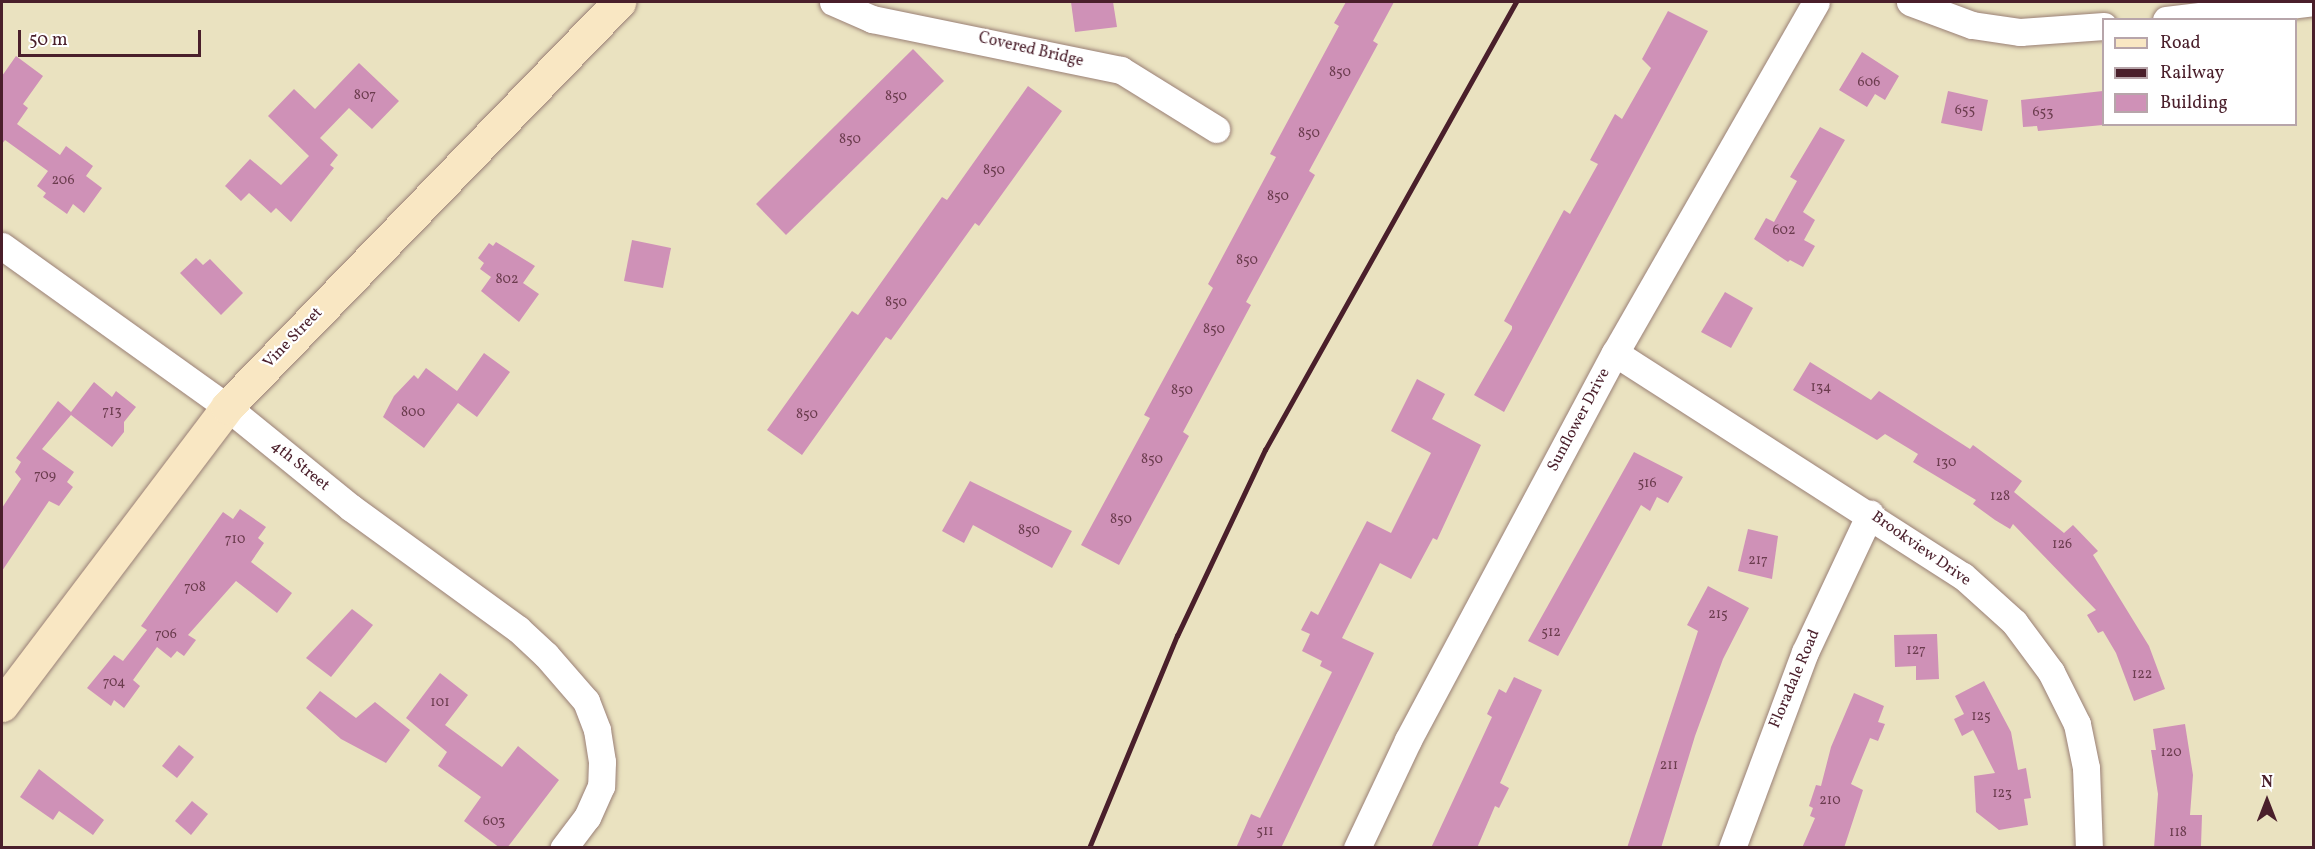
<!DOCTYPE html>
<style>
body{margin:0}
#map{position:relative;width:2315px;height:849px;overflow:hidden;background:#eae2c0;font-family:Vollkorn,serif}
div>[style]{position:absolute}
.building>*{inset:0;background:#cf91b7}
.roads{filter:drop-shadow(0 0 2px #9a8076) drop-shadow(0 0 2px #9a8076)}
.street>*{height:27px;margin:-13.5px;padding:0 13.5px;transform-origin:13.5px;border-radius:13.5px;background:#fff}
.secondary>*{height:33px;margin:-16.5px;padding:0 16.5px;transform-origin:16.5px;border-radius:16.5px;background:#f9e7c3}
.rail>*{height:4.5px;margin:-2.25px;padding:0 2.25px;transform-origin:2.25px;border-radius:2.25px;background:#4a1f2b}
span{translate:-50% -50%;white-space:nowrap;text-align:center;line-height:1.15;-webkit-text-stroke:4.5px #fff;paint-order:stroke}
.number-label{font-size:14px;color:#6b3c4e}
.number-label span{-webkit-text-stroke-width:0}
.street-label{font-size:16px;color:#4a1f2b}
.frame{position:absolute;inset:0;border:3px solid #4a1f2b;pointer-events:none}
.legend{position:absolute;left:2102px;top:18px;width:195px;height:108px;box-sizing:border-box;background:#fff;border:2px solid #b7a5aa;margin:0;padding:8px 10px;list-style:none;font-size:18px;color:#4a1f2b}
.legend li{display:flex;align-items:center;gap:12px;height:30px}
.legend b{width:30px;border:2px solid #b7a5aa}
.north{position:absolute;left:2237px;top:771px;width:60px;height:60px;-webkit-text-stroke:4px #fff;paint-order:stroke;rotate:0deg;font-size:16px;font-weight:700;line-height:24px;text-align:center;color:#4a1f2b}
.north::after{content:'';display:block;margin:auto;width:21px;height:27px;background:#4a1f2b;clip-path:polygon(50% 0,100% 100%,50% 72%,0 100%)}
.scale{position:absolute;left:18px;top:30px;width:183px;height:27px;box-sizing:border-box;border:3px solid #4a1f2b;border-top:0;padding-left:8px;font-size:18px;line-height:21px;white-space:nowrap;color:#4a1f2b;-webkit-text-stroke:4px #fff;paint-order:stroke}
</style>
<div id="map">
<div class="building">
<i style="clip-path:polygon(1071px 2px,1113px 2px,1117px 27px,1075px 32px)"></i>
<i style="clip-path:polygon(1346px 2px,1394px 2px,1373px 41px,1378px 44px,1309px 171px,1315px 175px,1246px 302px,1251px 305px,1183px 432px,1189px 436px,1119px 565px,1081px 545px,1150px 418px,1144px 415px,1213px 288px,1208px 284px,1276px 157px,1270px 154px,1339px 26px,1334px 23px)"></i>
<i style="clip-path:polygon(1668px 11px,1708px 31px,1504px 412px,1474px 395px,1512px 329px,1512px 326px,1504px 321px,1564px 210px,1570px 214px,1598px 164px,1590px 160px,1615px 114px,1622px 119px,1651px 68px,1642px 59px)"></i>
<i style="clip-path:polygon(913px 49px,944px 81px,786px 235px,756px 204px)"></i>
<i style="clip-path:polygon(1862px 52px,1899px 76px,1885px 100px,1875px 94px,1867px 107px,1839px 90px)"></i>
<i style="clip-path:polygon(16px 56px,43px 76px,23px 104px,28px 108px,17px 124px,60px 155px,66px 146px,93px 166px,86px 176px,102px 188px,84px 213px,73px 204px,67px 214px,43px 197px,46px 193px,37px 186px,48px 171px,5px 140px,2px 144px,2px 76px)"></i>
<i style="clip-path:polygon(359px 63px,399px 101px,372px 129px,349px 108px,320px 138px,338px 155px,330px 165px,334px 168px,291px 222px,276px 208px,271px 213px,249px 193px,241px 201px,225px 186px,250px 159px,281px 185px,309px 156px,268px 116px,294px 89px,315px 109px)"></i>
<i style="clip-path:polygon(1028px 86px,1062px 111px,979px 226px,975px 223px,891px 340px,886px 337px,802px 455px,767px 430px,852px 311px,858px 315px,942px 197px,947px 200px)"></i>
<i style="clip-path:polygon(1948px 91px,1988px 100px,1982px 131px,1941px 123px)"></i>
<i style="clip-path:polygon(2103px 91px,2103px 125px,2038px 131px,2037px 126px,2023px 127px,2021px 100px)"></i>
<i style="clip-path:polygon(1820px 127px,1845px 140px,1803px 212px,1815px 220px,1804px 240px,1815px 246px,1803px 267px,1790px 260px,1788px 262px,1754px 239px,1766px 218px,1774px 222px,1797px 181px,1790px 177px)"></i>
<i style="clip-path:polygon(632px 240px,671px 248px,663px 288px,624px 281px)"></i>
<i style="clip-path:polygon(496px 242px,535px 266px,523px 283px,539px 294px,519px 322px,481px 291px,491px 277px,480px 269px,484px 263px,478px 258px,489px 243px,493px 246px)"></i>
<i style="clip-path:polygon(196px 258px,203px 265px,210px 259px,243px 293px,221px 315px,180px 273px)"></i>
<i style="clip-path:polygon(1725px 292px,1753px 308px,1731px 348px,1701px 332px)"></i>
<i style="clip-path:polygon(484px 353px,510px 372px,477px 417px,458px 403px,424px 448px,383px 417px,394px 396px,414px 375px,418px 379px,426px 368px,457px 391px)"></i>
<i style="clip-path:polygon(1810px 362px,1871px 400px,1879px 391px,1970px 449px,1973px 445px,2022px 481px,2014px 492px,2064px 533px,2073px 525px,2098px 551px,2093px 555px,2149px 646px,2165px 689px,2134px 701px,2116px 653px,2103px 631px,2098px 633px,2087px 615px,2096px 610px,2013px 524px,2010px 529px,1995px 520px,1973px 504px,1976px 500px,1913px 462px,1918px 454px,1885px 434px,1877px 440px,1793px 390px)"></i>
<i style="clip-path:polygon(1417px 379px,1445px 394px,1432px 419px,1481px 445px,1437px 540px,1433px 538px,1411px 579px,1380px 563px,1342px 638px,1374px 653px,1281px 848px,1236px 848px,1251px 814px,1260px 818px,1332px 672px,1320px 666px,1322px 661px,1302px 651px,1310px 634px,1301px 630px,1311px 611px,1318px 615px,1367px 521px,1391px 533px,1431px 453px,1391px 431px)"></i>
<i style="clip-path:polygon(94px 382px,112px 397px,116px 391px,136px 407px,124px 422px,124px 432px,112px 447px,71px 415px,42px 449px,74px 472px,67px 482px,73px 487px,59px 506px,49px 501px,2px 571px,2px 508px,21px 479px,15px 472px,21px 462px,16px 458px,58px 401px,71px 412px)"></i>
<i style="clip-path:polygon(1634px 452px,1683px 477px,1668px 503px,1657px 497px,1650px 511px,1641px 505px,1558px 656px,1528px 641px)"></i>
<i style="clip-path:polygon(970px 481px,1072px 531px,1052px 568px,973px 525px,964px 543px,942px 531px)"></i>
<i style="clip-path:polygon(240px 509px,266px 527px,258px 538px,264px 543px,251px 562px,292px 593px,277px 613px,236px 581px,188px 635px,196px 640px,184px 656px,177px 651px,171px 658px,157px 647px,133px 680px,140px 686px,124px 708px,114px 700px,111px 706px,87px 688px,114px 655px,123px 661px,147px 630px,141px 626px,223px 512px,233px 519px)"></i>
<i style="clip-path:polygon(1748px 529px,1778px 536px,1772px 579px,1738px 571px)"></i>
<i style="clip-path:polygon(1708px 586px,1749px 608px,1723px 659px,1695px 736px,1661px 848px,1627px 848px,1698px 631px,1687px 625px)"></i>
<i style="clip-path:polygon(352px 609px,373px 625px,331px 677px,306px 658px)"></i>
<i style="clip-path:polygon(1937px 634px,1939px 679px,1916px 680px,1916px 666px,1895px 667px,1894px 635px)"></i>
<i style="clip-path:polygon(440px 673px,468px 695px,445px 725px,502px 767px,518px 746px,559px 780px,507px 848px,500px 848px,464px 821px,481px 797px,438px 766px,447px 752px,406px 718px)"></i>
<i style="clip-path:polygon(1514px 677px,1542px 690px,1500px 783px,1509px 788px,1499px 808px,1495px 806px,1477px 848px,1431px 848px,1492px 717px,1487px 714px,1499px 689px,1506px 693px)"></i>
<i style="clip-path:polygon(1984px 681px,2011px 732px,2018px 770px,2026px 768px,2031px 798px,2024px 799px,2028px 825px,1999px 830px,1976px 812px,1974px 776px,1995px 773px,1973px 730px,1962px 736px,1954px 719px,1964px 714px,1955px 696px)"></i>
<i style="clip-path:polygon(320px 691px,356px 718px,375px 702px,410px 730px,386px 763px,341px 739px,306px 708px)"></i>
<i style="clip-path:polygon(1854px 693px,1884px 706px,1878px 722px,1885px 724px,1878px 741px,1870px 738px,1851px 784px,1863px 790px,1844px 848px,1802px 848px,1815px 818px,1810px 816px,1813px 808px,1809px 806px,1816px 785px,1821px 786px,1831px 747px)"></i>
<i style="clip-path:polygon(2185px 724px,2193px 775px,2190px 815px,2202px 815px,2201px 846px,2154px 848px,2158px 794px,2151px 750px,2156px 750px,2153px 729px)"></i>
<i style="clip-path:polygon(179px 745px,194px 757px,177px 778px,162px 766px)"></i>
<i style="clip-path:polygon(39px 769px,104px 820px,93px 835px,59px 811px,53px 820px,20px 797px)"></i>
<i style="clip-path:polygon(192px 801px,208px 814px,191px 835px,175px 821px)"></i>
</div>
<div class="roads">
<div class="street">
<i style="left:833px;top:2px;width:43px;rotate:23.6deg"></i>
<i style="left:872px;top:19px;width:254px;rotate:11.6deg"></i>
<i style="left:1121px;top:70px;width:112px;rotate:31.8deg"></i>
<i style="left:1910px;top:2px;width:66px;rotate:20.4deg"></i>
<i style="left:1972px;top:25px;width:49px;rotate:8.3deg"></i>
<i style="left:2020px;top:32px;width:84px;rotate:-4.1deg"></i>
<i style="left:2166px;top:20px;width:149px;rotate:-6.9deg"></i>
<i style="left:2px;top:246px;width:277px;rotate:35.6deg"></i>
<i style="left:227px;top:407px;width:159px;rotate:39.1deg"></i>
<i style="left:350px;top:507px;width:208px;rotate:36deg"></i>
<i style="left:518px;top:629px;width:38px;rotate:43deg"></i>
<i style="left:546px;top:655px;width:61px;rotate:49deg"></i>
<i style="left:586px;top:701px;width:31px;rotate:69deg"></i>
<i style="left:597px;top:730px;width:32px;rotate:81deg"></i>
<i style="left:602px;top:762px;width:24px;rotate:92deg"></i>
<i style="left:601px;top:786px;width:34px;rotate:114deg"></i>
<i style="left:587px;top:817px;width:39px;rotate:127deg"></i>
<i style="left:1615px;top:353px;width:413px;rotate:32.7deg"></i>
<i style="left:1963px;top:576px;width:69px;rotate:42deg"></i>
<i style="left:2014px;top:622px;width:62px;rotate:53.5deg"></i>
<i style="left:2051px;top:672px;width:58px;rotate:63.4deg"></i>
<i style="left:2077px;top:724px;width:45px;rotate:78.4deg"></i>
<i style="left:2086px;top:768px;width:80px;rotate:87.9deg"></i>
<i style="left:1357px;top:848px;width:119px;rotate:-64.7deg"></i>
<i style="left:1408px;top:740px;width:439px;rotate:-61.9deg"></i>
<i style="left:1615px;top:353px;width:404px;rotate:-60.2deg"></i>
<i style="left:1732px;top:848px;width:209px;rotate:-69.6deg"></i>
<i style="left:1805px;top:652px;width:153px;rotate:-64.8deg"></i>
</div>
<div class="secondary">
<i style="left:2px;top:705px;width:373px;rotate:-52.9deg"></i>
<i style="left:227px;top:407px;width:564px;rotate:-45.93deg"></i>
</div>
</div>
<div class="rail">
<i style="left:1089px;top:848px;width:230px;rotate:-67.5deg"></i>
<i style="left:1177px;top:636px;width:206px;rotate:-64.7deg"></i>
<i style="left:1265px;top:450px;width:514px;rotate:-60.74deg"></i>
</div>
<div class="number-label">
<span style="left:1340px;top:73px">850</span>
<span style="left:1869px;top:83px">606</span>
<span style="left:365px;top:96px">807</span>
<span style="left:896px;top:97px">850</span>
<span style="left:1965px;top:111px">655</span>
<span style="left:2043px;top:113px">653</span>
<span style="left:1309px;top:134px">850</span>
<span style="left:850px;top:140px">850</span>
<span style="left:994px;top:171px">850</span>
<span style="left:63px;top:181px">206</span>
<span style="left:1278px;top:197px">850</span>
<span style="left:1784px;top:231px">602</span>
<span style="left:1247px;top:261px">850</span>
<span style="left:507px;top:280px">802</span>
<span style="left:896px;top:303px">850</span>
<span style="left:1214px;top:330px">850</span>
<span style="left:1821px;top:388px">134</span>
<span style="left:1182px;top:391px">850</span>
<span style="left:112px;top:412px">713</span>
<span style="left:413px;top:413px">800</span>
<span style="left:807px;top:415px">850</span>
<span style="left:1152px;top:460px">850</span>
<span style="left:1946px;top:463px">130</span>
<span style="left:45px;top:476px">709</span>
<span style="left:1647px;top:484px">516</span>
<span style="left:2000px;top:497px">128</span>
<span style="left:1121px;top:520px">850</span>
<span style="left:1029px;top:531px">850</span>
<span style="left:235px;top:540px">710</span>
<span style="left:2062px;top:545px">126</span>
<span style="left:1758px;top:561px">217</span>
<span style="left:195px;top:588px">708</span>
<span style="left:1718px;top:615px">215</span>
<span style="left:1551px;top:633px">512</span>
<span style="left:166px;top:635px">706</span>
<span style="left:1916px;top:651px">127</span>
<span style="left:2142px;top:675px">122</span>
<span style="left:114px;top:683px">704</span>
<span style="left:440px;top:703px">101</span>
<span style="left:1981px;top:717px">125</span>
<span style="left:2171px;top:753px">120</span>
<span style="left:1669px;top:766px">211</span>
<span style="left:2002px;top:794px">123</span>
<span style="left:1830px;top:801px">210</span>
<span style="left:494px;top:822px">603</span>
<span style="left:1265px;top:832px">511</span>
<span style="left:2178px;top:833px">118</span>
</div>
<div class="street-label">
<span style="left:1031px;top:50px;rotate:13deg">Covered Bridge</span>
<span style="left:293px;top:338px;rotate:-46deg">Vine Street</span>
<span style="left:1579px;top:420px;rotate:-62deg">Sunflower Drive</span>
<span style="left:300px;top:466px;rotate:39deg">4th Street</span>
<span style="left:1921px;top:549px;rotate:35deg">Brookview Drive</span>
<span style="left:1795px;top:679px;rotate:-67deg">Floradale Road</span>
</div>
<div class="frame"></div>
<ul class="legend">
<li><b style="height:8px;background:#f9e7c3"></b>Road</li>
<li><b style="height:8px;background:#4a1f2b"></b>Railway</li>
<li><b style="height:16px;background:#cf91b7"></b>Building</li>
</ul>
<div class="north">N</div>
<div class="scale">50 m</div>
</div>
